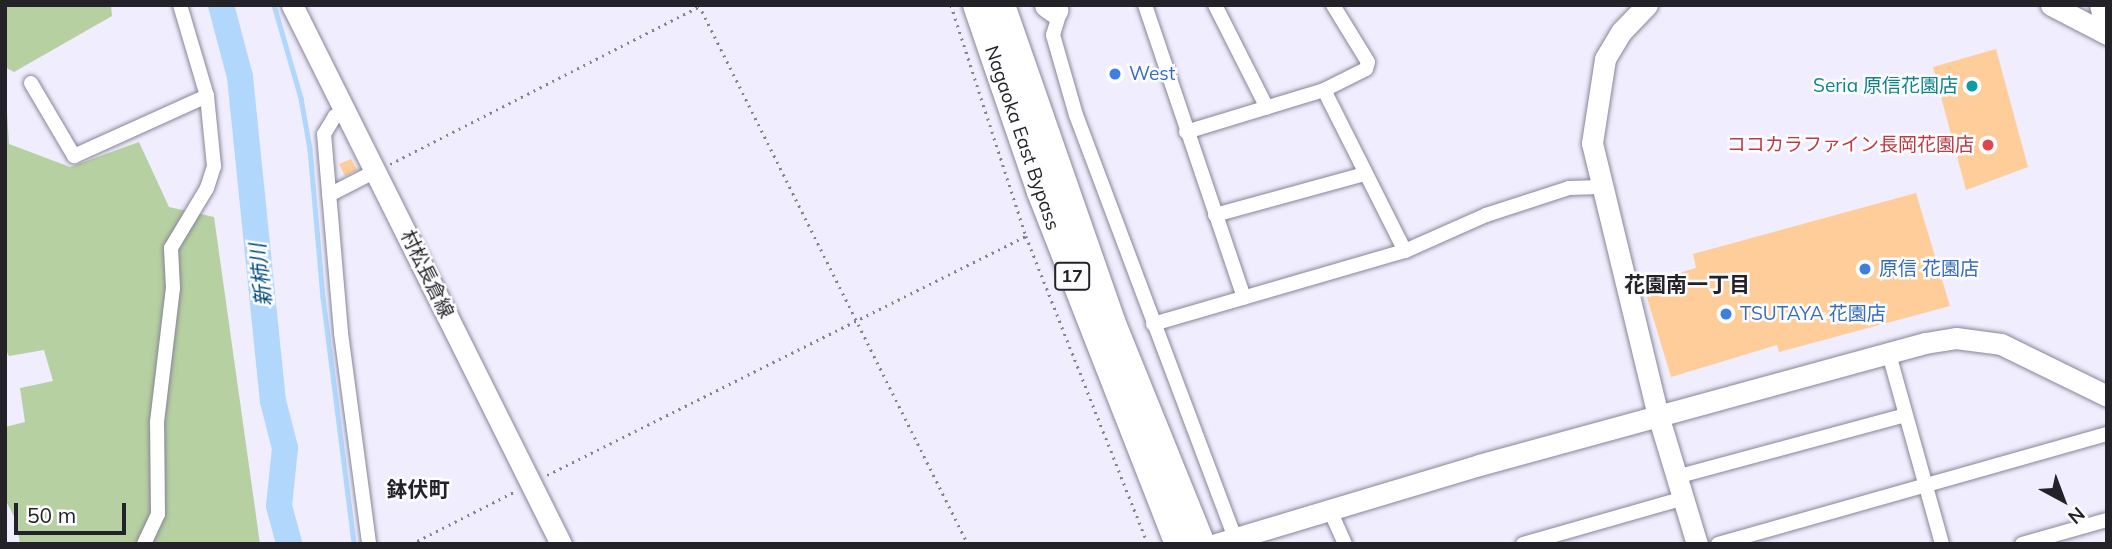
<!DOCTYPE html>
<meta charset="utf-8">
<style>
body{margin:0}
#map{position:relative;width:2112px;height:549px;overflow:hidden;background:#efedfe;font-family:Mulish,"Noto Sans JP",sans-serif}
div>[style]{position:absolute}
.green>*{inset:0;background:#b6d0a1}
.stream>*{height:4.5px;margin:-2.25px;padding:0 2.25px;transform-origin:2.25px;border-radius:2.25px;background:#b2d7fc}
.river>*{height:26px;margin:-13px;padding:0 13px;transform-origin:13px;border-radius:13px;background:#b2d7fc}
.building>*{inset:0;background:#fecd99}
.path>*{height:2.5px;margin-top:-1.25px;transform-origin:0;background:repeating-linear-gradient(90deg,#84838e 0 2px,transparent 0 7px)}
.roads{filter:drop-shadow(0 0 2px #878698) drop-shadow(0 0 2px #878698)}
.street>*{height:14px;margin:-7px;padding:0 7px;transform-origin:7px;border-radius:7px;background:#fff}
.secondary>*{height:21px;margin:-10.5px;padding:0 10.5px;transform-origin:10.5px;border-radius:10.5px;background:#fff}
.highway>*{height:26px;margin:-13px;padding:0 13px;transform-origin:13px;border-radius:13px;background:#fff}
.dots>*{width:19px;height:19px;translate:-50% -50%;box-sizing:border-box;border:4px solid #fdfdfd;border-radius:50%}
span{translate:-50% -50%;white-space:nowrap;text-align:center;line-height:1.15;-webkit-text-stroke:5px #fdfdfd;paint-order:stroke}
.shield-label span{padding:2px 5px;background:#fdfdfd;border:2px solid;border-radius:5px;-webkit-text-stroke-width:0}
.shield-label{font-size:18px;color:#232229;font-weight:700}
.shop-label{font-size:19px;color:#366cbe}
.left{translate:0 -50%;text-align:left}
.culture-label{font-size:19px;color:#0d838f}
.right{translate:-100% -50%;text-align:right}
.street-label{font-size:19px;color:#232229}
.health-label{font-size:19px;color:#be3a42}
.water-label{font-size:21px;color:#004c82;font-style:italic}
.neighbourhood-label{font-size:21px;color:#232229;font-weight:700}
.frame{position:absolute;inset:0;border:7px solid #232229;pointer-events:none}
.north{position:absolute;left:2028px;top:465px;width:70px;height:70px;-webkit-text-stroke:5px #fdfdfd;paint-order:stroke;rotate:139deg;font-size:19px;font-weight:700;line-height:28px;text-align:center;color:#232229}
.north::after{content:'';display:block;margin:auto;width:24px;height:32px;background:#232229;clip-path:polygon(50% 0,100% 100%,50% 72%,0 100%)}
.scale{position:absolute;left:14px;top:503px;width:112px;height:32px;box-sizing:border-box;border:4px solid #232229;border-top:0;padding-left:9px;font-size:21px;line-height:24px;white-space:nowrap;color:#232229;-webkit-text-stroke:5px #fdfdfd;paint-order:stroke}
</style>
<div id="map">
<div class="green">
<i style="clip-path:polygon(5px 5px,111px 5px,112px 16px,14px 72px,5px 67px)"></i>
<i style="clip-path:polygon(5px 80px,9px 144px,70px 167px,139px 142px,169px 207px,214px 217px,260px 544px,20px 544px,16px 520px,5px 499px,5px 427px,25px 422px,20px 388px,53px 381px,44px 350px,9px 356px,5px 349px)"></i>
</div>
<div class="stream">
<i style="left:274px;top:5px;width:97px;rotate:73.8deg"></i>
<i style="left:301px;top:98px;width:52px;rotate:80deg"></i>
<i style="left:310px;top:149px;width:149px;rotate:85deg"></i>
<i style="left:323px;top:297px;width:249px;rotate:82.8deg"></i>
</div>
<div class="river">
<i style="left:221px;top:5px;width:74px;rotate:75.2deg"></i>
<i style="left:240px;top:77px;width:326px;rotate:84.2deg"></i>
<i style="left:273px;top:401px;width:49px;rotate:75.7deg"></i>
<i style="left:285px;top:448px;width:58px;rotate:95.9deg"></i>
<i style="left:279px;top:506px;width:39px;rotate:75deg"></i>
</div>
<div class="building">
<i style="clip-path:polygon(1996px 49px,2028px 167px,1966px 190px,1933px 67px)"></i>
<i style="clip-path:polygon(351px 159px,357px 170px,345px 176px,339px 164px)"></i>
<i style="clip-path:polygon(1916px 193px,1950px 306px,1779px 352px,1777px 345px,1671px 377px,1643px 284px,1696px 268px,1693px 254px)"></i>
</div>
<div class="path">
<i style="left:699px;top:5px;width:602px;rotate:63.48deg"></i>
<i style="left:951px;top:5px;width:243px;rotate:72deg"></i>
<i style="left:1026px;top:236px;width:331px;rotate:68.4deg"></i>
<i style="left:390px;top:164px;width:350px;rotate:-27deg"></i>
<i style="left:547px;top:475px;width:535px;rotate:-26.52deg"></i>
<i style="left:411px;top:544px;width:118px;rotate:-26.8deg"></i>
</div>
<div class="roads">
<div class="street">
<i style="left:1145px;top:5px;width:309px;rotate:71.3deg"></i>
<i style="left:1215px;top:5px;width:115px;rotate:63.2deg"></i>
<i style="left:1056px;top:10px;width:4px;rotate:27deg"></i>
<i style="left:1060px;top:12px;width:24px;rotate:107deg"></i>
<i style="left:1053px;top:35px;width:83px;rotate:74deg"></i>
<i style="left:1076px;top:115px;width:458px;rotate:69.4deg"></i>
<i style="left:31px;top:83px;width:85px;rotate:59.5deg"></i>
<i style="left:74px;top:156px;width:146px;rotate:-24.3deg"></i>
<i style="left:1324px;top:90px;width:180px;rotate:63.3deg"></i>
<i style="left:345px;top:112px;width:11px;rotate:158deg"></i>
<i style="left:335px;top:116px;width:21px;rotate:121deg"></i>
<i style="left:324px;top:134px;width:200px;rotate:85.1deg"></i>
<i style="left:341px;top:333px;width:213px;rotate:82.4deg"></i>
<i style="left:1186px;top:132px;width:144px;rotate:-16.9deg"></i>
<i style="left:1324px;top:90px;width:47px;rotate:-26.6deg"></i>
<i style="left:1366px;top:69px;width:7px;rotate:-74deg"></i>
<i style="left:1368px;top:62px;width:67px;rotate:-121.6deg"></i>
<i style="left:329px;top:195px;width:53px;rotate:-27.1deg"></i>
<i style="left:1215px;top:215px;width:156px;rotate:-15.3deg"></i>
<i style="left:1153px;top:324px;width:262px;rotate:-16.2deg"></i>
<i style="left:1405px;top:251px;width:89px;rotate:-24deg"></i>
<i style="left:1486px;top:215px;width:87px;rotate:-18deg"></i>
<i style="left:1569px;top:188px;width:31px;rotate:-2deg"></i>
<i style="left:1889px;top:354px;width:197px;rotate:74.4deg"></i>
<i style="left:1676px;top:477px;width:237px;rotate:-15.1deg"></i>
<i style="left:1329px;top:508px;width:39px;rotate:66deg"></i>
<i style="left:144px;top:544px;width:33px;rotate:-65deg"></i>
<i style="left:158px;top:514px;width:92px;rotate:-90.6deg"></i>
<i style="left:157px;top:422px;width:135px;rotate:-83.2deg"></i>
<i style="left:173px;top:288px;width:40px;rotate:-92.9deg"></i>
<i style="left:171px;top:248px;width:70px;rotate:-59deg"></i>
<i style="left:207px;top:188px;width:23px;rotate:-72deg"></i>
<i style="left:214px;top:166px;width:70px;rotate:-95.7deg"></i>
<i style="left:207px;top:96px;width:95px;rotate:-106.5deg"></i>
<i style="left:1523px;top:544px;width:164px;rotate:-15.9deg"></i>
<i style="left:1718px;top:544px;width:404px;rotate:-15.8deg"></i>
<i style="left:2022px;top:544px;width:88px;rotate:-15.8deg"></i>
</div>
<div class="secondary">
<i style="left:292px;top:5px;width:602px;rotate:63.48deg"></i>
<i style="left:1647px;top:5px;width:37px;rotate:134deg"></i>
<i style="left:1621px;top:32px;width:31px;rotate:121deg"></i>
<i style="left:1605px;top:59px;width:85px;rotate:98.8deg"></i>
<i style="left:1592px;top:143px;width:280px;rotate:76.4deg"></i>
<i style="left:1658px;top:415px;width:135px;rotate:73.2deg"></i>
<i style="left:2051px;top:5px;width:63px;rotate:27.4deg"></i>
<i style="left:2100px;top:5px;width:28px;rotate:75deg"></i>
<i style="left:1216px;top:544px;width:275px;rotate:-16.7deg"></i>
<i style="left:1479px;top:465px;width:462px;rotate:-15.3deg"></i>
<i style="left:1925px;top:343px;width:31px;rotate:-9deg"></i>
<i style="left:1956px;top:338px;width:45px;rotate:7.6deg"></i>
<i style="left:2001px;top:344px;width:118px;rotate:26.1deg"></i>
</div>
<div class="highway">
<i style="left:976px;top:5px;width:198px;rotate:71.1deg"></i>
<i style="left:1040px;top:192px;width:378px;rotate:68.6deg"></i>
<i style="left:1002px;top:5px;width:335px;rotate:70.8deg"></i>
<i style="left:1112px;top:321px;width:240px;rotate:68deg"></i>
<i style="left:1048px;top:5px;width:9px;rotate:36deg"></i>
</div>
</div>
<div class="dots">
<i style="left:1115px;top:74px;background:#3f7fe0"></i>
<i style="left:1972px;top:86px;background:#0f9aa8"></i>
<i style="left:1988px;top:145px;background:#e0444e"></i>
<i style="left:1865px;top:269px;background:#3f7fe0"></i>
<i style="left:1726px;top:314px;background:#3f7fe0"></i>
</div>
<div class="shield-label">
<span style="left:1072px;top:276px">17</span>
</div>
<div class="shop-label">
<span class="left" style="left:1129px;top:74px">West</span>
<span class="left" style="left:1879px;top:269px">原信 花園店</span>
<span class="left" style="left:1740px;top:314px">TSUTAYA 花園店</span>
</div>
<div class="culture-label">
<span class="right" style="left:1958px;top:86px">Seria 原信花園店</span>
</div>
<div class="street-label">
<span style="left:1022px;top:138px;rotate:71deg">Nagaoka East Bypass</span>
<span style="left:427px;top:274px;rotate:64deg">村松長倉線</span>
</div>
<div class="health-label">
<span class="right" style="left:1974px;top:145px">ココカラファイン長岡花園店</span>
</div>
<div class="water-label">
<span style="left:260px;top:275px;rotate:-96deg">新柿川</span>
</div>
<div class="neighbourhood-label">
<span style="left:1687px;top:284px">花園南一丁目</span>
<span style="left:418px;top:489px">鉢伏町</span>
</div>
<div class="frame"></div>
<div class="north">N</div>
<div class="scale">50 m</div>
</div>
